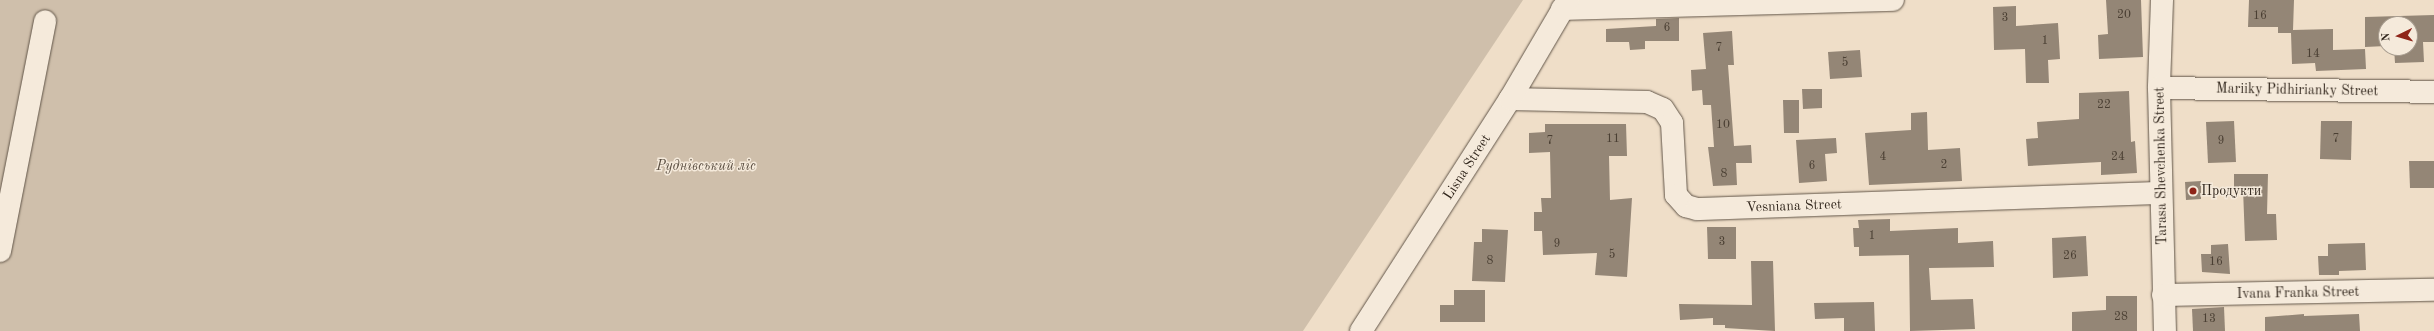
<!DOCTYPE html>
<meta charset="utf-8">
<style>
body{margin:0}
#map{position:relative;width:2434px;height:331px;overflow:hidden;background:#efdec8;font-family:"Old Standard TT",serif}
div>[style]{position:absolute}
.green>*{inset:0;background:#cfbfab}
.building>*{inset:0;background:#948676}
.roads{filter:drop-shadow(0 0 1px #615548) drop-shadow(0 0 1px #615548)}
.minor>*{height:22px;margin:-11px;padding:0 11px;transform-origin:11px;border-radius:11px;background:#f5eadb}
.dots>*{width:11px;height:11px;translate:-50% -50%;box-sizing:border-box;border:2px solid #f5eadb;border-radius:50%}
span{translate:-50% -50%;white-space:nowrap;text-align:center;line-height:1.15;-webkit-text-stroke:3px #f5eadb;paint-order:stroke}
.number-label{font-size:12px;color:#4a3f33}
.number-label span{-webkit-text-stroke-width:0}
.street-label{font-size:14px;color:#32271d}
.park-label{font-size:14px;color:#594d40;font-style:italic}
.poi-label{font-size:14px;color:#32271d}
.left{translate:0 -50%;text-align:left}
.north{position:absolute;left:2378px;top:16px;width:40px;height:40px;box-sizing:border-box;background:#f5eadb;border:1px solid #a79c8f;border-radius:50%;rotate:265deg;font-size:11px;font-weight:700;line-height:16px;text-align:center;color:#32271d}
.north::after{content:'';display:block;margin:auto;width:14px;height:18px;background:#8f2418;clip-path:polygon(50% 0,100% 100%,50% 72%,0 100%)}
</style>
<div id="map">
<div class="green">
<i style="clip-path:polygon(0 0,1523px 0,1303px 331px,0 331px)"></i>
</div>
<div class="building">
<i style="clip-path:polygon(2106px 0,2141px 0,2143px 57px,2099px 59px,2098px 35px,2108px 34px)"></i>
<i style="clip-path:polygon(2249px 0,2294px 0,2293px 30px,2333px 29px,2333px 50px,2365px 49px,2366px 69px,2316px 71px,2315px 63px,2292px 64px,2291px 33px,2278px 33px,2278px 27px,2248px 27px)"></i>
<i style="clip-path:polygon(2016px 6px,2016px 26px,2058px 23px,2060px 59px,2048px 60px,2049px 83px,2026px 83px,2025px 49px,1994px 50px,1993px 7px)"></i>
<i style="clip-path:polygon(2434px 15px,2434px 42px,2423px 42px,2424px 62px,2395px 63px,2394px 48px,2410px 48px,2410px 24px,2386px 24px,2386px 46px,2365px 47px,2365px 17px)"></i>
<i style="clip-path:polygon(1679px 18px,1679px 41px,1645px 41px,1645px 49px,1630px 50px,1629px 42px,1606px 42px,1606px 29px,1656px 26px,1656px 19px)"></i>
<i style="clip-path:polygon(1732px 31px,1734px 65px,1728px 65px,1734px 146px,1751px 145px,1752px 163px,1736px 163px,1737px 185px,1713px 186px,1708px 147px,1714px 147px,1711px 105px,1703px 105px,1702px 90px,1692px 91px,1691px 70px,1706px 69px,1703px 33px)"></i>
<i style="clip-path:polygon(1860px 50px,1862px 77px,1830px 79px,1828px 52px)"></i>
<i style="clip-path:polygon(1802px 89px,1822px 89px,1822px 108px,1803px 109px)"></i>
<i style="clip-path:polygon(2129px 91px,2131px 142px,2135px 141px,2137px 173px,2101px 175px,2101px 162px,2028px 166px,2026px 139px,2038px 138px,2037px 122px,2079px 119px,2079px 93px)"></i>
<i style="clip-path:polygon(1783px 100px,1799px 100px,1799px 133px,1784px 133px)"></i>
<i style="clip-path:polygon(1927px 112px,1928px 150px,1960px 148px,1962px 181px,1869px 185px,1865px 133px,1911px 130px,1911px 113px)"></i>
<i style="clip-path:polygon(2234px 121px,2236px 162px,2208px 163px,2206px 122px)"></i>
<i style="clip-path:polygon(2321px 121px,2352px 121px,2351px 160px,2320px 159px)"></i>
<i style="clip-path:polygon(1545px 124px,1626px 124px,1627px 156px,1609px 156px,1610px 200px,1632px 198px,1627px 277px,1595px 275px,1597px 253px,1543px 255px,1542px 231px,1534px 231px,1534px 212px,1542px 212px,1541px 198px,1551px 198px,1550px 152px,1529px 153px,1529px 133px,1545px 132px)"></i>
<i style="clip-path:polygon(1836px 138px,1837px 153px,1825px 154px,1827px 181px,1799px 183px,1796px 140px)"></i>
<i style="clip-path:polygon(2409px 161px,2434px 161px,2434px 188px,2410px 188px)"></i>
<i style="clip-path:polygon(2234px 174px,2268px 174px,2267px 214px,2276px 214px,2277px 240px,2245px 241px,2243px 189px,2234px 189px)"></i>
<i style="clip-path:polygon(2201px 181px,2201px 199px,2186px 200px,2185px 182px)"></i>
<i style="clip-path:polygon(1890px 219px,1890px 231px,1958px 228px,1958px 243px,1993px 241px,1994px 267px,1929px 268px,1931px 300px,1973px 299px,1975px 329px,1910px 331px,1909px 255px,1859px 256px,1859px 247px,1854px 247px,1853px 228px,1859px 228px,1858px 220px)"></i>
<i style="clip-path:polygon(1707px 227px,1736px 227px,1736px 259px,1708px 259px)"></i>
<i style="clip-path:polygon(1482px 229px,1508px 230px,1505px 282px,1472px 281px,1474px 242px,1482px 242px)"></i>
<i style="clip-path:polygon(2086px 236px,2088px 276px,2053px 278px,2052px 238px)"></i>
<i style="clip-path:polygon(2365px 243px,2366px 270px,2339px 271px,2339px 275px,2319px 275px,2318px 256px,2328px 256px,2328px 244px)"></i>
<i style="clip-path:polygon(2228px 244px,2230px 274px,2202px 272px,2201px 254px,2211px 254px,2211px 245px)"></i>
<i style="clip-path:polygon(1751px 261px,1773px 261px,1775px 331px,1725px 328px,1725px 325px,1713px 325px,1713px 318px,1680px 320px,1679px 304px,1752px 305px)"></i>
<i style="clip-path:polygon(1454px 290px,1485px 290px,1485px 322px,1440px 322px,1440px 305px,1454px 305px)"></i>
<i style="clip-path:polygon(2106px 296px,2137px 296px,2137px 331px,2072px 331px,2072px 312px,2106px 310px)"></i>
<i style="clip-path:polygon(1874px 302px,1875px 331px,1844px 331px,1844px 318px,1815px 319px,1814px 303px)"></i>
<i style="clip-path:polygon(2224px 307px,2225px 331px,2193px 331px,2192px 309px)"></i>
<i style="clip-path:polygon(2304px 314px,2304px 316px,2359px 314px,2360px 331px,2265px 331px,2265px 317px)"></i>
</div>
<div class="roads">
<div class="minor">
<i style="left:2162px;top:0;width:88px;rotate:92deg"></i>
<i style="left:2159px;top:88px;width:243px;rotate:88.6deg"></i>
<i style="left:1562px;top:9px;width:331px;rotate:-1.6deg"></i>
<i style="left:2159px;top:88px;width:275px;rotate:0.8deg"></i>
<i style="left:1510px;top:99px;width:137px;rotate:1.3deg"></i>
<i style="left:1647px;top:102px;width:17px;rotate:24deg"></i>
<i style="left:1663px;top:109px;width:17px;rotate:57deg"></i>
<i style="left:1672px;top:123px;width:72px;rotate:86.8deg"></i>
<i style="left:1676px;top:195px;width:15px;rotate:48deg"></i>
<i style="left:1686px;top:206px;width:11px;rotate:15deg"></i>
<i style="left:1697px;top:209px;width:464px;rotate:-2deg"></i>
<i style="left:0;top:251px;width:234px;rotate:-78.9deg"></i>
<i style="left:2163px;top:295px;width:271px;rotate:-1.1deg"></i>
<i style="left:1361px;top:331px;width:276px;rotate:-57.3deg"></i>
<i style="left:1510px;top:99px;width:115px;rotate:-59.6deg"></i>
</div>
</div>
<div class="dots">
<i style="left:2193px;top:191px;background:#8f2418"></i>
</div>
<div class="number-label">
<span style="left:2124px;top:16px">20</span>
<span style="left:2260px;top:17px">16</span>
<span style="left:2005px;top:19px">3</span>
<span style="left:1667px;top:29px">6</span>
<span style="left:2045px;top:42px">1</span>
<span style="left:1719px;top:49px">7</span>
<span style="left:2313px;top:55px">14</span>
<span style="left:1845px;top:64px">5</span>
<span style="left:2104px;top:106px">22</span>
<span style="left:1723px;top:126px">10</span>
<span style="left:1613px;top:140px">11</span>
<span style="left:2336px;top:140px">7</span>
<span style="left:1550px;top:142px">7</span>
<span style="left:2221px;top:142px">9</span>
<span style="left:1883px;top:158px">4</span>
<span style="left:2118px;top:158px">24</span>
<span style="left:1944px;top:166px">2</span>
<span style="left:1812px;top:167px">6</span>
<span style="left:1724px;top:175px">8</span>
<span style="left:1872px;top:237px">1</span>
<span style="left:1722px;top:243px">3</span>
<span style="left:1557px;top:245px">9</span>
<span style="left:1612px;top:256px">5</span>
<span style="left:2070px;top:257px">26</span>
<span style="left:1490px;top:262px">8</span>
<span style="left:2216px;top:263px">16</span>
<span style="left:2121px;top:318px">28</span>
<span style="left:2209px;top:320px">13</span>
</div>
<div class="street-label">
<span style="left:2297px;top:90px;rotate:1deg">Mariiky Pidhirianky Street</span>
<span style="left:2161px;top:166px;rotate:-91deg">Tarasa Shevchenka Street</span>
<span style="left:1467px;top:167px;rotate:-57deg">Lisna Street</span>
<span style="left:1794px;top:206px;rotate:-2deg">Vesniana Street</span>
<span style="left:2298px;top:293px;rotate:-1deg">Ivana Franka Street</span>
</div>
<div class="park-label">
<span style="left:706px;top:166px">Руднівський ліс</span>
</div>
<div class="poi-label">
<span class="left" style="left:2201px;top:191px">Продукти</span>
</div>
<div class="north">N</div>
</div>
